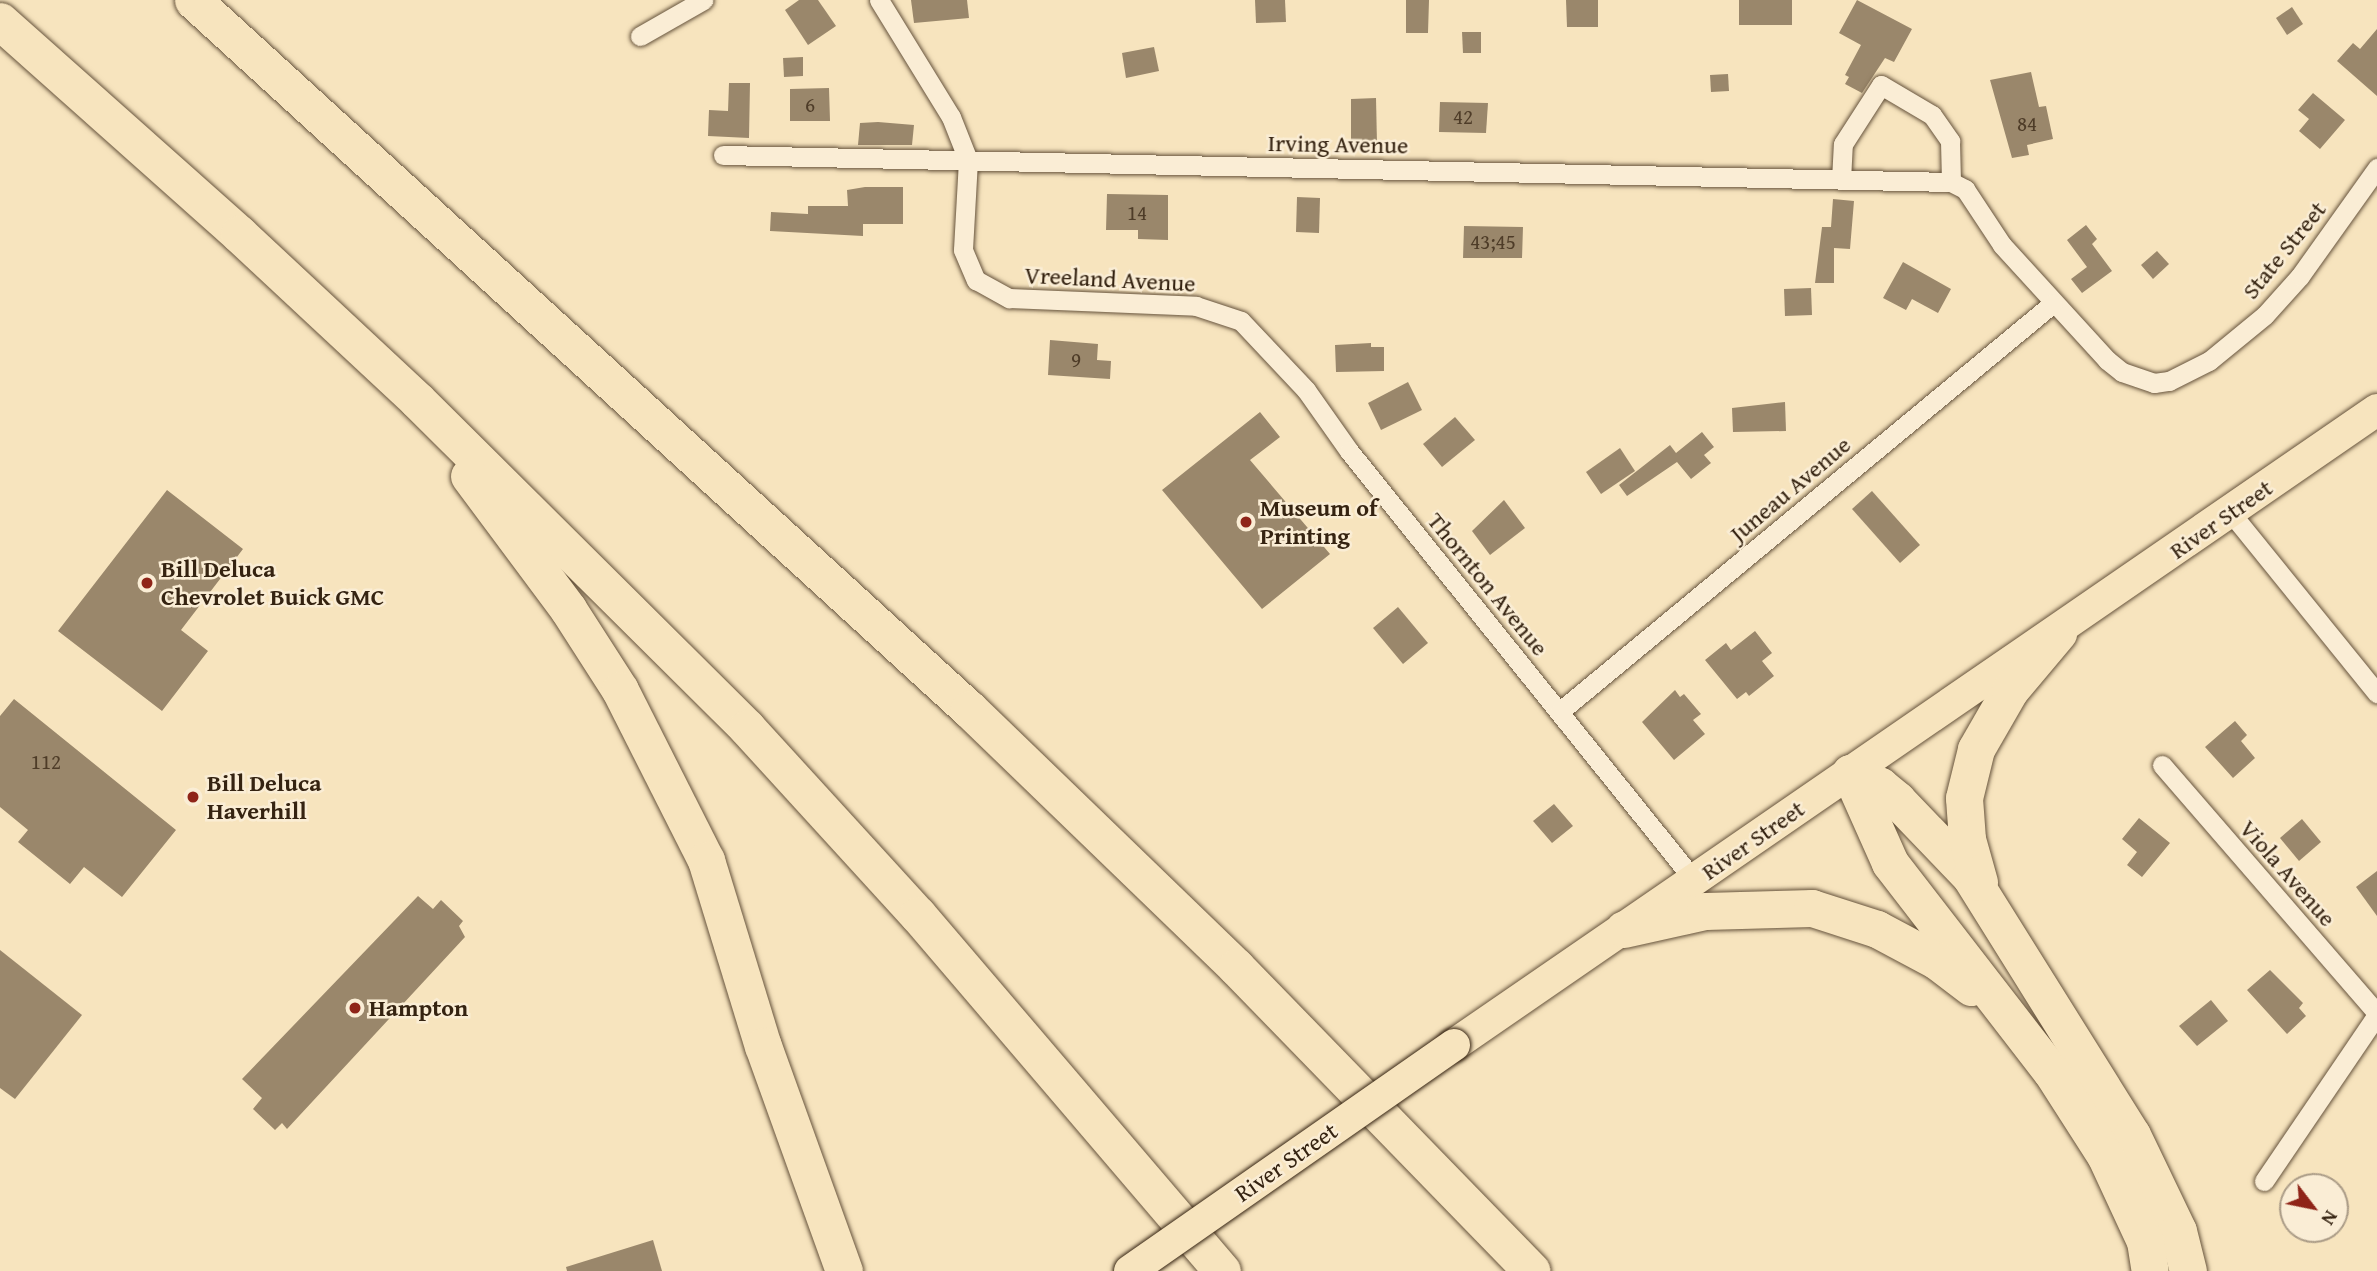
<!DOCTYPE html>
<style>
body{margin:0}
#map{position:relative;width:2377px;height:1271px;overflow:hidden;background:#f7e4be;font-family:"Gentium Book Plus",serif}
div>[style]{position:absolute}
.building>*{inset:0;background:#9a876b}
.roads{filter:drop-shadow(0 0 2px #66533c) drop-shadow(0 0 2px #66533c)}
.minor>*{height:19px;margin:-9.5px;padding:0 9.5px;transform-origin:9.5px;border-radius:9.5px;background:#faedd5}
.primary>*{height:32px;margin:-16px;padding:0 16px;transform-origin:16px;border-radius:16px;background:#f7e4be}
.motorway>*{height:37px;margin:-18.5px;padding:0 18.5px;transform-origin:18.5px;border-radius:18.5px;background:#f7e4be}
.bridges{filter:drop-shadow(0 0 2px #352311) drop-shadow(0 0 2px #352311)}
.primary-bridge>*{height:32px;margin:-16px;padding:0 16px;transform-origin:16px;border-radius:16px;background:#f7e4be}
.dots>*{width:19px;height:19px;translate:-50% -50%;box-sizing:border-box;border:4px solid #faedd5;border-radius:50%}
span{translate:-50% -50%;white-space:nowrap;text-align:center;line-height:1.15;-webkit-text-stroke:5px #faedd5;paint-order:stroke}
.number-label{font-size:21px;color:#4e3c28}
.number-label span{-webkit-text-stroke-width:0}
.street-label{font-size:24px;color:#352311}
.poi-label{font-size:24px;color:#352311;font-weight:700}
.left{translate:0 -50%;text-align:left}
.north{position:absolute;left:2279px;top:1173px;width:70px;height:70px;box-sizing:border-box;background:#faedd5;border:2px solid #ab9c87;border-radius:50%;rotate:122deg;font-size:19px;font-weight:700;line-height:28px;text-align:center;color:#352311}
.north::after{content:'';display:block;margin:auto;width:24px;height:32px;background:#8f2418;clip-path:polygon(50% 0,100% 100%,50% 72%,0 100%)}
</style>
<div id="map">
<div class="building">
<i style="clip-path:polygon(799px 0,818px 0,836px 26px,808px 45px,785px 10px)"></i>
<i style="clip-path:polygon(911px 0,967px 0,969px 18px,914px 23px)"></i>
<i style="clip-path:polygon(1255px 0,1285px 0,1286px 22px,1256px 23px)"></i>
<i style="clip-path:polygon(1406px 0,1429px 0,1428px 33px,1406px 33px)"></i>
<i style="clip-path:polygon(1566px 0,1598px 0,1598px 27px,1567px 27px)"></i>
<i style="clip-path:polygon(1739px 0,1792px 0,1792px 25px,1739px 25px)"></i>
<i style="clip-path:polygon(1857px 0,1912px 29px,1894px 62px,1885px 58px,1862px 93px,1845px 84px,1849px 77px,1845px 75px,1861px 45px,1839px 33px)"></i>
<i style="clip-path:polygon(2292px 7px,2303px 24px,2287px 35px,2276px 18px)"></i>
<i style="clip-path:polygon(2377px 29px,2377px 96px,2337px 61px,2353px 43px,2360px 49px)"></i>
<i style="clip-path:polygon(1462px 32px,1481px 32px,1481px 53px,1463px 53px)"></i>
<i style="clip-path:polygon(1154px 47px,1159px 71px,1126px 78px,1122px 53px)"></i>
<i style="clip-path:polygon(803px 57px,803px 76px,784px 77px,783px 58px)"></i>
<i style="clip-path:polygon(2031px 72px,2039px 107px,2046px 106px,2053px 139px,2027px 145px,2029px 155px,2012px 158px,1990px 80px)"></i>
<i style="clip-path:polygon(1728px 74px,1729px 91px,1711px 92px,1710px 75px)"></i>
<i style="clip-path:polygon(729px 83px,750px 83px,749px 138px,708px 136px,709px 110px,728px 111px)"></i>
<i style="clip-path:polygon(829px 88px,830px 121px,790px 121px,790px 89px)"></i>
<i style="clip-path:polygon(2313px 93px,2345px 120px,2320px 149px,2299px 131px,2309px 119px,2298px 110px)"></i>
<i style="clip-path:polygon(1376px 98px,1377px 144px,1351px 146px,1351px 99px)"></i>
<i style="clip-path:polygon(1440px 102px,1488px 103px,1486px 133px,1439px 132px)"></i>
<i style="clip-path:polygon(878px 122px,914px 125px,912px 145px,858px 145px,860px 123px)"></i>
<i style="clip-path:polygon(865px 187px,903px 187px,903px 224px,863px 224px,863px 236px,770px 231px,771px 212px,808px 214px,808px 206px,848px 206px,847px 190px)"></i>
<i style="clip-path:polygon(1107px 194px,1168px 195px,1168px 240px,1138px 239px,1138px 230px,1106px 230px)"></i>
<i style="clip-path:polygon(1297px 197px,1320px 198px,1319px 233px,1296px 232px)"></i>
<i style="clip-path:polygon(1833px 199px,1854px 201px,1850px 249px,1834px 248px,1834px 283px,1815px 283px,1822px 227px,1831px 227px)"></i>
<i style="clip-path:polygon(2086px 225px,2097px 239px,2092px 244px,2112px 271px,2082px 293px,2071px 279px,2087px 267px,2067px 240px)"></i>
<i style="clip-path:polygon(1464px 226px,1523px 227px,1522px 258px,1463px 258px)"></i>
<i style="clip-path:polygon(2157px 251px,2169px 264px,2153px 279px,2141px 265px)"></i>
<i style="clip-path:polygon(1903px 262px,1951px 289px,1938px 313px,1912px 299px,1906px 310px,1883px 298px)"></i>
<i style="clip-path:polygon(1811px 288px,1812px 315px,1785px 316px,1784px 289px)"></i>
<i style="clip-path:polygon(1050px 340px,1098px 344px,1097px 360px,1111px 361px,1110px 379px,1048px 375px)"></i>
<i style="clip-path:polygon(1371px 343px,1371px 347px,1384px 347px,1384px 371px,1336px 372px,1335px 345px)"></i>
<i style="clip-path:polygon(1408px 382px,1422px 410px,1381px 430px,1368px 403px)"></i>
<i style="clip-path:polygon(1785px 402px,1786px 431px,1733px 432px,1732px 408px)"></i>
<i style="clip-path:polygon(1260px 412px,1280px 437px,1250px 460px,1330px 554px,1262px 609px,1162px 490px)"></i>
<i style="clip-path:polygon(1455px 417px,1475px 440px,1442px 467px,1423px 444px)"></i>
<i style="clip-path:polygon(1702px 432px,1714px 447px,1704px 455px,1711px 463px,1691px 479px,1677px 462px,1627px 496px,1619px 485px,1670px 445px,1676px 453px)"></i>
<i style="clip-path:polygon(1620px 448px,1635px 471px,1601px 494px,1586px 472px)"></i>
<i style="clip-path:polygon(167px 490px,243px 549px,181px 630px,208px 651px,162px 711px,58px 631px)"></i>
<i style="clip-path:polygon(1872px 491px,1920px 545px,1900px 563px,1852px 509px)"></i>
<i style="clip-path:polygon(1504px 500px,1525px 528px,1490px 555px,1472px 531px)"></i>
<i style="clip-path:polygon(1398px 607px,1428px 643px,1403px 664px,1373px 628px)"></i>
<i style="clip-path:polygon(1755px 631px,1772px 653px,1762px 661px,1774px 676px,1749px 696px,1746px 692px,1737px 699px,1705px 660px,1726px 643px,1731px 650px)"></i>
<i style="clip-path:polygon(1675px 690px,1680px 697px,1684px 694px,1701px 714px,1693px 720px,1705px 734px,1674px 760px,1642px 722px)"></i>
<i style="clip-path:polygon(14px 699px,176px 830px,122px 897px,84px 867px,70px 884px,18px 842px,28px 830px,0 807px,0 716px)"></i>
<i style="clip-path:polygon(2235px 721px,2247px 735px,2241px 741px,2255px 758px,2233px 778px,2205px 747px)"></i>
<i style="clip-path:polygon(1554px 804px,1573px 826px,1552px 843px,1533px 821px)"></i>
<i style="clip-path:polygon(2139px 818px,2170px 843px,2142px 877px,2127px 865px,2137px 852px,2122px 839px)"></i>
<i style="clip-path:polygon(2302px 819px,2321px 842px,2299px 861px,2280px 838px)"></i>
<i style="clip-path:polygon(2377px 871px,2377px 916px,2356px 887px)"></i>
<i style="clip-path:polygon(418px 896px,433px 909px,441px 900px,463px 921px,459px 926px,465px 937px,287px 1129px,282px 1123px,275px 1130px,253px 1109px,262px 1098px,242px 1079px)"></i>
<i style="clip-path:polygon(0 950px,82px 1015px,15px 1099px,0 1088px)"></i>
<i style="clip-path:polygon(2270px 970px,2303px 1003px,2299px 1008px,2306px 1016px,2287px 1034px,2247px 990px)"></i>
<i style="clip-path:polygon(2211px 1000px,2228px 1021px,2197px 1046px,2179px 1026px)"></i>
<i style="clip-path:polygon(653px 1240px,662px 1271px,567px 1271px,566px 1267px)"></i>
</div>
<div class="roads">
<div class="minor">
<i style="left:879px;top:0;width:137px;rotate:58.4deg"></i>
<i style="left:951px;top:117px;width:46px;rotate:68.4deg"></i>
<i style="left:968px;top:160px;width:90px;rotate:93.2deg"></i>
<i style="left:963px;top:250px;width:33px;rotate:67deg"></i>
<i style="left:976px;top:280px;width:38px;rotate:29deg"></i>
<i style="left:1009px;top:298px;width:187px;rotate:2.4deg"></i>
<i style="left:1196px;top:306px;width:47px;rotate:18.4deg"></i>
<i style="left:1241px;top:321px;width:95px;rotate:46.7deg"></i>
<i style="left:1306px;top:390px;width:75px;rotate:54.8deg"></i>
<i style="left:1349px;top:451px;width:551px;rotate:51.19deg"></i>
<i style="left:640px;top:36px;width:73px;rotate:-29.7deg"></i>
<i style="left:723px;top:155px;width:1228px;rotate:1.26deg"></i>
<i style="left:1951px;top:182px;width:16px;rotate:27deg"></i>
<i style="left:1965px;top:189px;width:67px;rotate:56.5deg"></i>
<i style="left:2002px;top:245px;width:156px;rotate:47.6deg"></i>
<i style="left:2107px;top:360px;width:19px;rotate:39deg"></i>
<i style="left:2122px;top:372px;width:34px;rotate:19deg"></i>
<i style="left:2154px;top:383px;width:15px;rotate:-8deg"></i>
<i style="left:2169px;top:381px;width:45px;rotate:-26.6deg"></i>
<i style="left:2209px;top:361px;width:72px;rotate:-39.4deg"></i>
<i style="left:2265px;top:315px;width:52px;rotate:-48.1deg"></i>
<i style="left:2300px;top:276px;width:133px;rotate:-54.5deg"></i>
<i style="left:1841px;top:180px;width:36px;rotate:-87deg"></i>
<i style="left:1843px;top:144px;width:70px;rotate:-57.2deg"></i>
<i style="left:1881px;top:85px;width:59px;rotate:30.5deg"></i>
<i style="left:1932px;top:115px;width:32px;rotate:55deg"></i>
<i style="left:1950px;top:141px;width:41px;rotate:88.6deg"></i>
<i style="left:2231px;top:513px;width:232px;rotate:51deg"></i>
<i style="left:1559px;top:712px;width:640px;rotate:-39.61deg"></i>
<i style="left:2162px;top:765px;width:328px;rotate:49.1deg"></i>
<i style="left:2264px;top:1181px;width:201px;rotate:-55.8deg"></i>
</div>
<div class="primary">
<i style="left:1454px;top:1045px;width:1120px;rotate:-34.53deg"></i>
</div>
<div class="motorway">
<i style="left:193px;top:0;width:1051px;rotate:42.42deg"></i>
<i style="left:969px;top:709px;width:371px;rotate:44deg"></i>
<i style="left:1236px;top:967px;width:424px;rotate:45.8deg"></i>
<i style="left:0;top:21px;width:320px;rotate:41.7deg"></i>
<i style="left:239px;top:234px;width:243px;rotate:43deg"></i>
<i style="left:417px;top:400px;width:465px;rotate:44.8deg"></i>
<i style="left:747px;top:728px;width:253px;rotate:47.6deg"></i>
<i style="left:918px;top:915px;width:468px;rotate:49.5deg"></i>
<i style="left:469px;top:476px;width:166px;rotate:53.3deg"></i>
<i style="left:568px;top:609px;width:96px;rotate:57.3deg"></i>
<i style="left:620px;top:690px;width:191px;rotate:63.2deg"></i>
<i style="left:706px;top:860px;width:195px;rotate:73deg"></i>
<i style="left:763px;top:1046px;width:239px;rotate:70.2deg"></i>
<i style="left:1850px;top:773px;width:33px;rotate:23deg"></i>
<i style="left:1880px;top:786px;width:22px;rotate:39deg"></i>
<i style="left:1897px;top:800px;width:105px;rotate:46.2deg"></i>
<i style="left:1970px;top:876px;width:305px;rotate:58deg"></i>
<i style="left:2132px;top:1135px;width:106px;rotate:64.4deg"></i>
<i style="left:2178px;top:1231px;width:41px;rotate:76deg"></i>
<i style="left:1850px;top:773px;width:98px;rotate:66deg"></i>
<i style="left:1890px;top:863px;width:263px;rotate:52.3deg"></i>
<i style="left:2051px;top:1071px;width:100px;rotate:57.3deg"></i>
<i style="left:2105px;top:1155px;width:95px;rotate:65.1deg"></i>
<i style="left:2145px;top:1241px;width:30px;rotate:81deg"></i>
<i style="left:1979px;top:882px;width:45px;rotate:-105.6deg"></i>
<i style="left:1967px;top:839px;width:41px;rotate:-94.2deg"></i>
<i style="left:1964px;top:798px;width:50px;rotate:-76.2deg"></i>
<i style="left:1976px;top:749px;width:68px;rotate:-60deg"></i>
<i style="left:2010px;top:690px;width:75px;rotate:-49.9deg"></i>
<i style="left:1624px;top:929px;width:83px;rotate:-12.5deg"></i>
<i style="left:1705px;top:911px;width:107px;rotate:-1.6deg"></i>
<i style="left:1812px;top:908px;width:68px;rotate:17.9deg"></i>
<i style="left:1877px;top:929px;width:68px;rotate:28.1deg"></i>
<i style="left:1937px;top:961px;width:43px;rotate:37.4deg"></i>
</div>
</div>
<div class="bridges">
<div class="primary-bridge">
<i style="left:1130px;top:1271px;width:395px;rotate:-34.9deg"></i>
</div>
</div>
<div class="dots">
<i style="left:1246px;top:522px;background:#8f2418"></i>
<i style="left:147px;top:583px;background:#8f2418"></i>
<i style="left:193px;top:797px;background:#8f2418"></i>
<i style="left:355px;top:1008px;background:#8f2418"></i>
</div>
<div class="number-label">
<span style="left:810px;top:105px">6</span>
<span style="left:1463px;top:117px">42</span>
<span style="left:2027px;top:124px">84</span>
<span style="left:1137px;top:213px">14</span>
<span style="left:1493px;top:242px">43;45</span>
<span style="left:1076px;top:360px">9</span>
<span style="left:46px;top:762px">112</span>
</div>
<div class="street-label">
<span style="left:1338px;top:144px;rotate:1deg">Irving Avenue</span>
<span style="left:2284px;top:250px;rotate:-51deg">State Street</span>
<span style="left:1110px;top:279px;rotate:3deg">Vreeland Avenue</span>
<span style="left:1790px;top:489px;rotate:-40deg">Juneau Avenue</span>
<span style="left:2221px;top:519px;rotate:-35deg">River Street</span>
<span style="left:1488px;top:584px;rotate:51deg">Thornton Avenue</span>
<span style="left:1753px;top:840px;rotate:-35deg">River Street</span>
<span style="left:2288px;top:873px;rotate:49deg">Viola Avenue</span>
<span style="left:1286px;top:1162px;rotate:-35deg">River Street</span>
</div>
<div class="poi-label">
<span class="left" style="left:1260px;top:522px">Museum of<br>Printing</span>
<span class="left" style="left:161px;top:583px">Bill Deluca<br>Chevrolet Buick GMC</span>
<span class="left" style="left:207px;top:797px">Bill Deluca<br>Haverhill</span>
<span class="left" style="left:369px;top:1008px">Hampton</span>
</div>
<div class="north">N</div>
</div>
